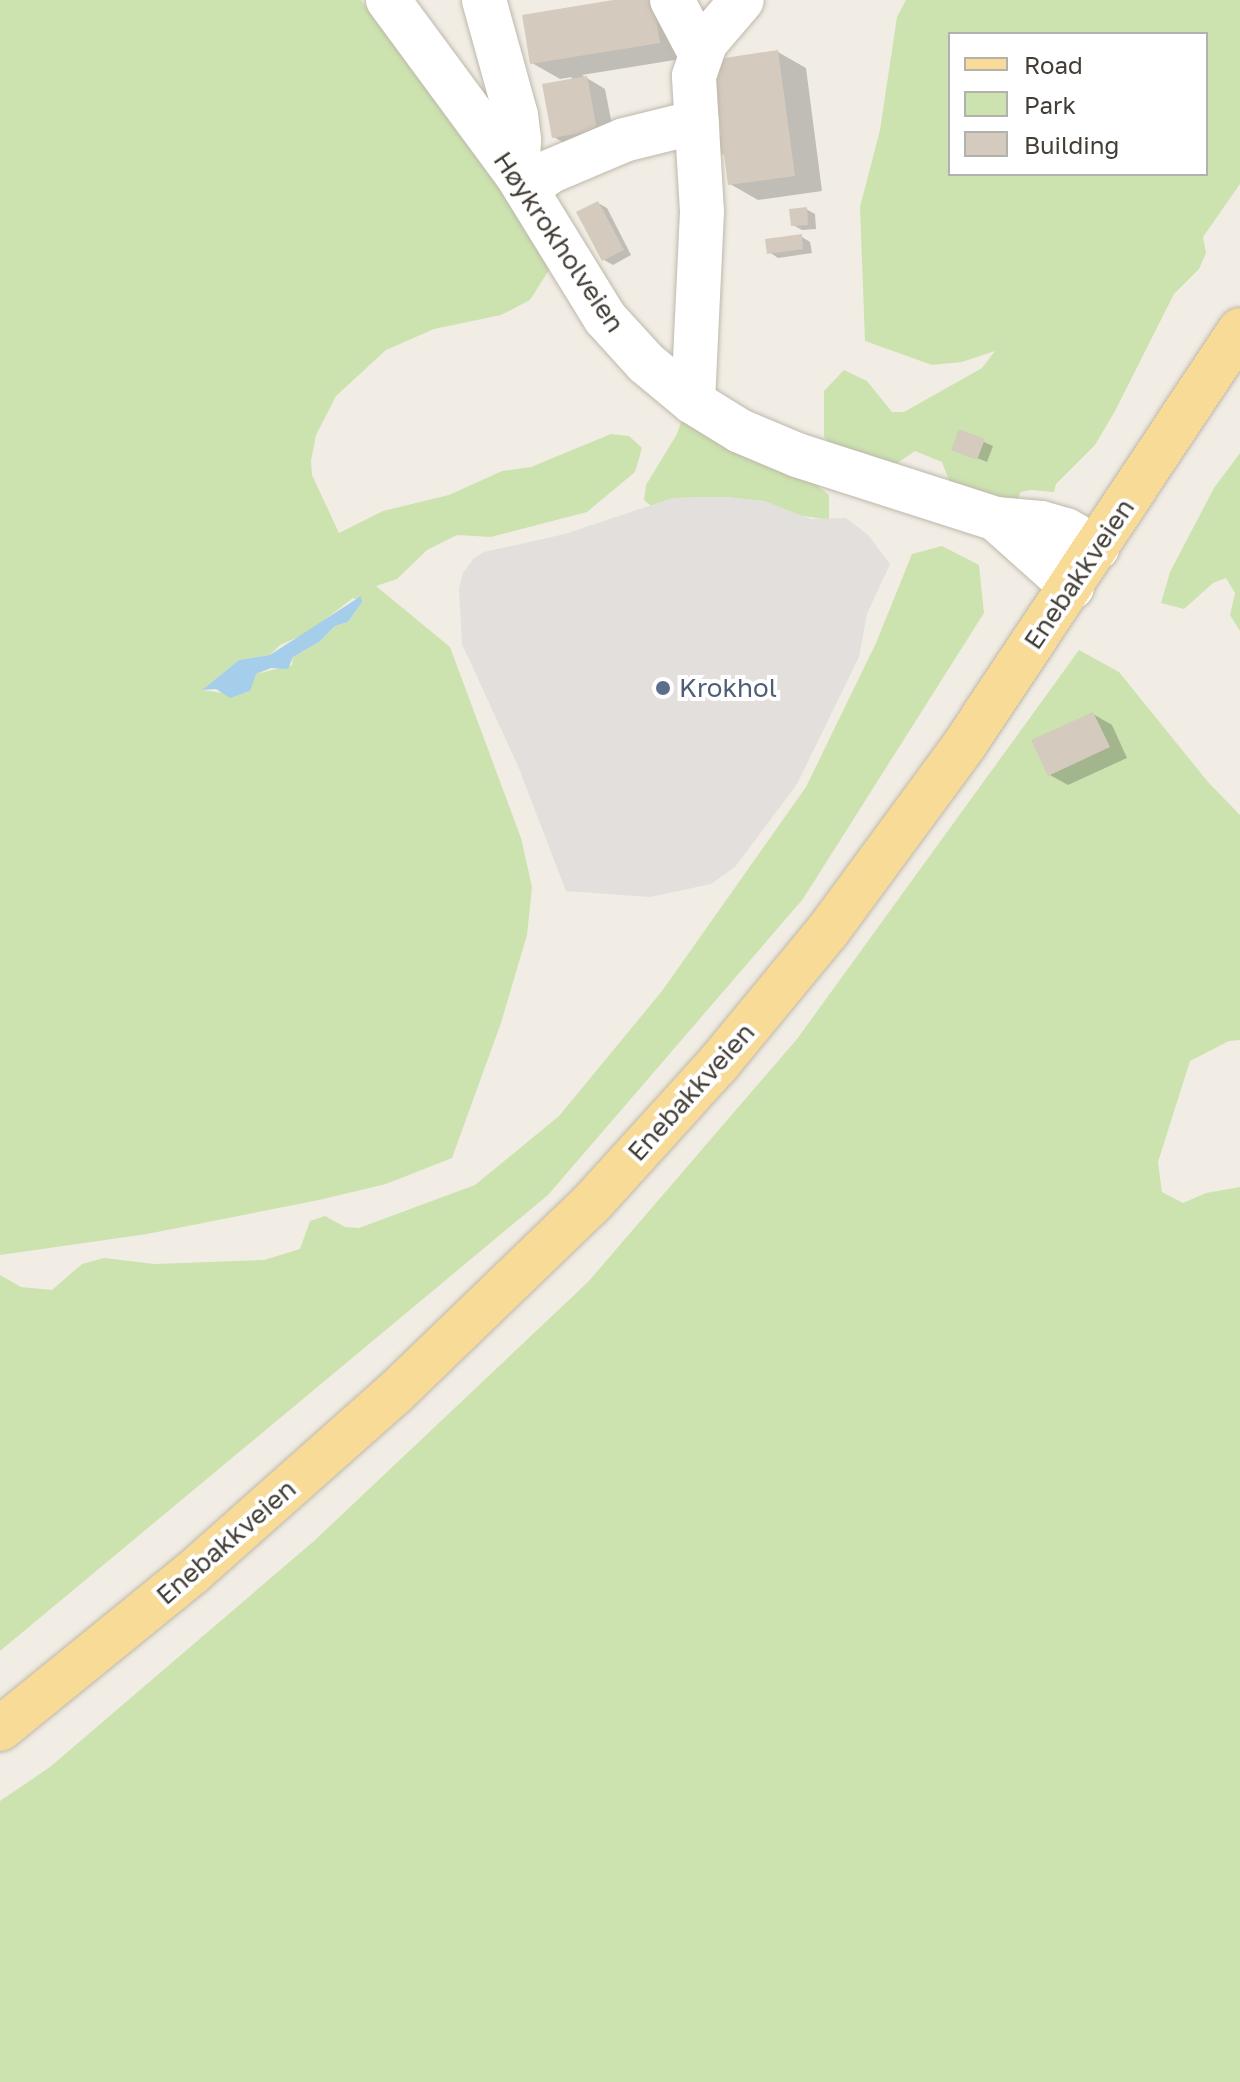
<!DOCTYPE html>
<meta charset="utf-8">
<style>
body{margin:0}
#map{position:relative;width:1240px;height:2082px;overflow:hidden;background:#f1ede4;font-family:"Golos Text",sans-serif}
div>[style]{position:absolute}
.green>*{inset:0;background:#cce3af}
.parking>*{inset:0;background:#e2dfdc}
.water>*{inset:0;background:#a4ceea}
.shadow>*{inset:0;background:#0003}
.building>*{inset:0;background:#d4cbbe}
.roads{filter:drop-shadow(0 0 2px #beb7ab) drop-shadow(0 0 2px #beb7ab)}
.minor>*{height:44px;margin:-22px;padding:0 22px;transform-origin:22px;border-radius:22px;background:#fff}
.major>*{height:44px;margin:-22px;padding:0 22px;transform-origin:22px;border-radius:22px;background:#f7db97}
.dots>*{width:22px;height:22px;translate:-50% -50%;box-sizing:border-box;border:4px solid #fff;border-radius:50%}
span{translate:-50% -50%;white-space:nowrap;text-align:center;line-height:1.15;-webkit-text-stroke:8px #fff;paint-order:stroke}
.street-label{font-size:26px;color:#423d35}
.service-label{font-size:26px;color:#4e5e75}
.left{translate:0 -50%;text-align:left}
.legend{position:absolute;left:948px;top:32px;width:260px;height:144px;box-sizing:border-box;background:#fff;border:2px solid #b3b1ae;margin:0;padding:10px 14px;list-style:none;font-size:24px;color:#423d35}
.legend li{display:flex;align-items:center;gap:16px;height:40px}
.legend b{width:40px;border:2px solid #b3b1ae}
</style>
<div id="map">
<div class="green">
<i style="clip-path:polygon(evenodd,0 0,361px 0,548px 254px,549px 270px,530px 300px,501px 315px,434px 329px,386px 350px,336px 396px,316px 435px,311px 461px,312px 475px,339px 533px,383px 511px,449px 495px,502px 471px,531px 467px,611px 434px,629px 436px,642px 448px,635px 472px,587px 512px,491px 537px,457px 535px,427px 550px,397px 579px,376px 586px,450px 647px,521px 838px,532px 887px,527px 935px,501px 1023px,452px 1158px,386px 1184px,319px 1200px,147px 1234px,0 1255px,0 0,353px 598px,362px 602px,348px 622px,335px 626px,319px 642px,293px 657px,292px 665px,256px 674px,248px 692px,237px 695px,202px 690px,239px 660px,270px 655px,280px 645px,307px 633px,353px 598px)"></i>
<i style="clip-path:polygon(evenodd,906px 0,1240px 0,1240px 184px,1203px 237px,1206px 253px,1199px 269px,1174px 294px,1115px 411px,1095px 445px,1056px 484px,1054px 492px,1031px 490px,1021px 492px,1017px 500px,998px 497px,951px 486px,942px 462px,915px 451px,887px 470px,840px 453px,824px 437px,824px 391px,844px 370px,867px 381px,892px 412px,904px 412px,982px 368px,995px 351px,962px 362px,932px 365px,865px 341px,860px 207px,880px 130px,897px 17px,906px 0,950px 34px,1206px 34px,1206px 174px,950px 174px,950px 34px)"></i>
<i style="clip-path:polygon(685px 411px,813px 482px,829px 495px,829px 520px,797px 515px,764px 501px,724px 497px,673px 498px,651px 506px,644px 500px,646px 485px,677px 434px)"></i>
<i style="clip-path:polygon(1240px 453px,1240px 631px,1230px 615px,1235px 593px,1226px 578px,1213px 583px,1184px 609px,1161px 603px,1170px 572px,1214px 488px)"></i>
<i style="clip-path:polygon(942px 546px,979px 565px,984px 613px,803px 899px,548px 1195px,0 1651px,0 1275px,21px 1287px,52px 1290px,82px 1264px,104px 1258px,155px 1264px,264px 1260px,300px 1249px,310px 1221px,325px 1216px,345px 1227px,359px 1228px,475px 1185px,559px 1116px,662px 991px,806px 787px,876px 643px,912px 554px)"></i>
<i style="clip-path:polygon(1079px 650px,1119px 672px,1208px 782px,1240px 815px,1240px 1040px,1229px 1041px,1190px 1061px,1158px 1162px,1162px 1192px,1183px 1203px,1206px 1193px,1240px 1187px,1240px 2082px,0 2082px,0 1801px,50px 1767px,314px 1541px,588px 1282px,797px 1039px)"></i>
</div>
<div class="parking">
<i style="clip-path:polygon(724px 497px,764px 501px,811px 519px,846px 518px,868px 535px,890px 564px,867px 614px,859px 657px,797px 784px,735px 867px,711px 884px,650px 897px,566px 891px,518px 766px,462px 644px,459px 588px,463px 573px,474px 558px,484px 552px,565px 534px,673px 498px)"></i>
</div>
<div class="water">
<i style="clip-path:polygon(361px 596px,362px 602px,348px 622px,335px 626px,319px 642px,293px 657px,288px 669px,271px 668px,256px 674px,250px 691px,230px 698px,216px 689px,202px 690px,239px 660px,270px 655px)"></i>
</div>
<div class="shadow">
<i style="clip-path:polygon(625px 0,659px 0,687px 58px,582px 75px,605px 89px,615px 140px,572px 148px,554px 137px,572px 77px,560px 79px,532px 63px)"></i>
<i style="clip-path:polygon(778px 52px,806px 68px,822px 191px,758px 200px,730px 184px,726px 156px,721px 153px,724px 137px)"></i>
<i style="clip-path:polygon(598px 203px,607px 208px,631px 255px,613px 265px,604px 260px)"></i>
<i style="clip-path:polygon(806px 209px,815px 214px,816px 229px,802px 230px,793px 225px)"></i>
<i style="clip-path:polygon(802px 237px,810px 242px,812px 253px,778px 258px,769px 252px)"></i>
<i style="clip-path:polygon(961px 432px,993px 446px,987px 462px,960px 451px)"></i>
<i style="clip-path:polygon(1093px 714px,1112px 725px,1127px 758px,1068px 785px,1050px 775px)"></i>
</div>
<div class="building">
<i style="clip-path:polygon(613px 0,653px 0,660px 43px,530px 64px,522px 15px)"></i>
<i style="clip-path:polygon(778px 50px,795px 176px,728px 185px,724px 154px,719px 155px,716px 136px,721px 135px,711px 60px)"></i>
<i style="clip-path:polygon(587px 76px,597px 130px,552px 138px,542px 84px)"></i>
<i style="clip-path:polygon(598px 201px,624px 250px,602px 261px,576px 212px)"></i>
<i style="clip-path:polygon(807px 207px,808px 225px,791px 226px,789px 209px)"></i>
<i style="clip-path:polygon(802px 234px,803px 249px,767px 254px,765px 239px)"></i>
<i style="clip-path:polygon(959px 429px,985px 439px,977px 460px,951px 450px)"></i>
<i style="clip-path:polygon(1093px 712px,1110px 747px,1048px 776px,1031px 740px)"></i>
</div>
<div class="roads">
<div class="minor">
<i style="left:388px;top:0;width:217px;rotate:53.6deg"></i>
<i style="left:517px;top:175px;width:168px;rotate:58.4deg"></i>
<i style="left:605px;top:318px;width:61px;rotate:47.7deg"></i>
<i style="left:646px;top:363px;width:61px;rotate:39.7deg"></i>
<i style="left:693px;top:402px;width:55px;rotate:31.7deg"></i>
<i style="left:740px;top:431px;width:62px;rotate:22.8deg"></i>
<i style="left:797px;top:455px;width:209px;rotate:17.8deg"></i>
<i style="left:996px;top:519px;width:45px;rotate:5.1deg"></i>
<i style="left:1041px;top:523px;width:26px;rotate:16deg"></i>
<i style="left:1066px;top:530px;width:36px;rotate:30deg"></i>
<i style="left:484px;top:0;width:119px;rotate:74.5deg"></i>
<i style="left:516px;top:115px;width:25px;rotate:83deg"></i>
<i style="left:519px;top:140px;width:35px;rotate:93deg"></i>
<i style="left:672px;top:0;width:60px;rotate:62.2deg"></i>
<i style="left:526px;top:189px;width:31px;rotate:-36deg"></i>
<i style="left:551px;top:171px;width:79px;rotate:-23deg"></i>
<i style="left:624px;top:140px;width:75px;rotate:-13.9deg"></i>
<i style="left:693px;top:402px;width:190px;rotate:-87.3deg"></i>
<i style="left:702px;top:212px;width:136px;rotate:-93.4deg"></i>
<i style="left:694px;top:76px;width:36px;rotate:-71deg"></i>
<i style="left:706px;top:42px;width:55px;rotate:-49.4deg"></i>
<i style="left:996px;top:519px;width:102px;rotate:41.8deg"></i>
</div>
<div class="major">
<i style="left:0;top:1729px;width:247px;rotate:-39.1deg"></i>
<i style="left:192px;top:1573px;width:271px;rotate:-41.6deg"></i>
<i style="left:395px;top:1393px;width:272px;rotate:-44deg"></i>
<i style="left:591px;top:1204px;width:189px;rotate:-47.8deg"></i>
<i style="left:718px;top:1064px;width:171px;rotate:-50.5deg"></i>
<i style="left:827px;top:932px;width:233px;rotate:-53.7deg"></i>
<i style="left:965px;top:744px;width:497px;rotate:-56.4deg"></i>
</div>
</div>
<div class="dots">
<i style="left:663px;top:688px;background:#5c6f8a"></i>
</div>
<div class="street-label">
<span style="left:559px;top:242px;rotate:56deg">Høykrokholveien</span>
<span style="left:1079px;top:574px;rotate:-56deg">Enebakkveien</span>
<span style="left:691px;top:1092px;rotate:-48deg">Enebakkveien</span>
<span style="left:226px;top:1542px;rotate:-41deg">Enebakkveien</span>
</div>
<div class="service-label">
<span class="left" style="left:679px;top:688px">Krokhol</span>
</div>
<ul class="legend">
<li><b style="height:10px;background:#f7db97"></b>Road</li>
<li><b style="height:22px;background:#cce3af"></b>Park</li>
<li><b style="height:22px;background:#d4cbbe"></b>Building</li>
</ul>
</div>
